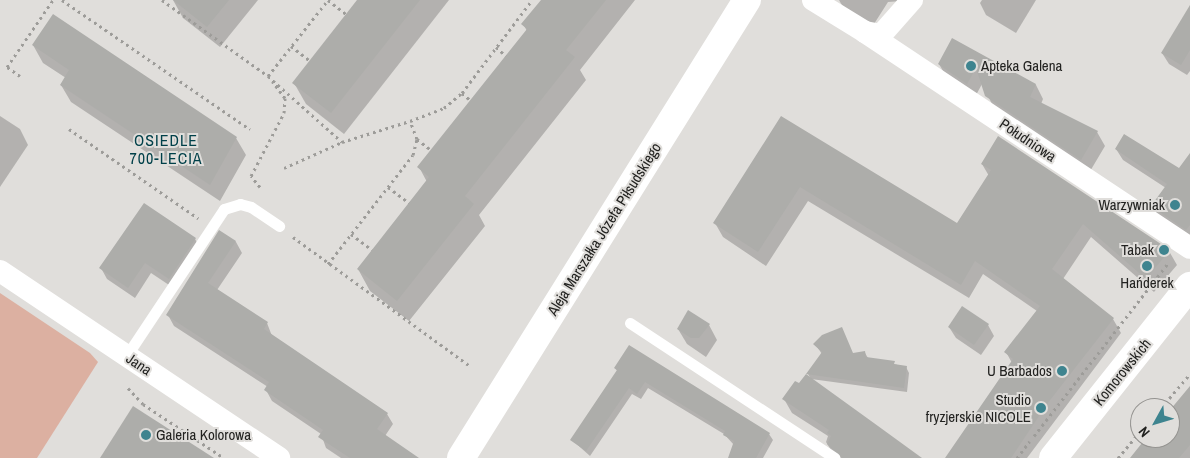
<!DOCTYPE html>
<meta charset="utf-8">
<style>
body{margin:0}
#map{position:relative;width:1190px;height:458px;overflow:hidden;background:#e0dedb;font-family:"Archivo Narrow",sans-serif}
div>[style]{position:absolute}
.green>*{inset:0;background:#dcb0a1}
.shadow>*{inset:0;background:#0003}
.building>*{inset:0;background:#adadaa}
.path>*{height:3px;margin-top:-1.5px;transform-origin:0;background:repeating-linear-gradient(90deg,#9d9c99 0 2.5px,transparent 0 6.5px)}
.lane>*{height:11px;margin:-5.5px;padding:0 5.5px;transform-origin:5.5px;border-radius:5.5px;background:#fff}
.street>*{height:22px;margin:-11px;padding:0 11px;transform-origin:11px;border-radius:11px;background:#fff}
.secondary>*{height:28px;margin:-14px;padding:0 14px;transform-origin:14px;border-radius:14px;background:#fff}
.dots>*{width:14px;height:14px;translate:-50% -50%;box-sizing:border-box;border:2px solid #e0dedb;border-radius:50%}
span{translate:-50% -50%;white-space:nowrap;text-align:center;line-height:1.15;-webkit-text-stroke:4px #e0dedb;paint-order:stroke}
.poi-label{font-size:15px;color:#222220}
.left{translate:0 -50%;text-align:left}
.right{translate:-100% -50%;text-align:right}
.street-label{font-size:15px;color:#222220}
.neighbourhood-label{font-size:16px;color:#004049;letter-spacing:1px}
.north{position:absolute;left:1130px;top:398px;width:50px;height:50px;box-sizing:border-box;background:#e0dedb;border:1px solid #949390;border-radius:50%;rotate:231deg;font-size:14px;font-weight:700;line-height:20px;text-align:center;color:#222220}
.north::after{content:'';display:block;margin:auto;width:18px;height:22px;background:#3e848f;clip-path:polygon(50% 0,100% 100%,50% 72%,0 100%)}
</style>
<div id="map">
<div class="green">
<i style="clip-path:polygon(0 293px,90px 353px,98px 362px,37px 458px,0 458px)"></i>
</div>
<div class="shadow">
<i style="clip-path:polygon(173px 0,258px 0,220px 47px,183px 18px)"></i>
<i style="clip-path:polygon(359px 0,449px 0,344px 134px,306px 104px,294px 83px)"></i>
<i style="clip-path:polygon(542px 0,635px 0,580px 70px,586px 80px,479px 215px,485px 226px,409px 321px,370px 291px,358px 269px,427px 182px,419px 167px,527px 31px,523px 24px)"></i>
<i style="clip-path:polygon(839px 0,902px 0,902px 1px,888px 2px,874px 24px,847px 14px)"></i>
<i style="clip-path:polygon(982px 0,1036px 0,1016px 33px,986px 15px,980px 3px)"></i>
<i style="clip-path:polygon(1190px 32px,1190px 71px,1187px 75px,1169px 64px,1162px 53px)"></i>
<i style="clip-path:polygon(953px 40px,1036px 85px,1043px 99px,1041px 104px,1097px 132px,1105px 146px,1089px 173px,995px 110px,982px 84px,975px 97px,947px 78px,939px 64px)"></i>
<i style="clip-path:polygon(33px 45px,236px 138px,246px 155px,220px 201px,71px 102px,61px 85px,66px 78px,43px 63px)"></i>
<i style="clip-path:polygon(0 116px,20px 129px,28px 145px,0 187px)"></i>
<i style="clip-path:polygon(782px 118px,958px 225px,989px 176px,982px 164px,1169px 251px,1177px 265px,1154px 292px,1091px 237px,1063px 279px,1113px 319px,1121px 333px,1027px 458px,946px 458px,1012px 363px,1006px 352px,1037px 311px,983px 274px,969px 298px,808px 201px,766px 266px,723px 237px,715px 223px)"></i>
<i style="clip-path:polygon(1116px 149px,1190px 178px,1190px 238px,1159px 217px,1152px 206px,1166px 188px,1123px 160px)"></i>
<i style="clip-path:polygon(220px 232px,236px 242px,242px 253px,217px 290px,267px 323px,272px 336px,387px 414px,393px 424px,385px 436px,410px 458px,341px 458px,326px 448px,321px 434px,272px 401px,266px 390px,268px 387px,174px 326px,168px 315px)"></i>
<i style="clip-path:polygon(195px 239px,201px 250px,175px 289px,151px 273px,135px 298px,107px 279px,101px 268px)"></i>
<i style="clip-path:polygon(709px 325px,717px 340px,706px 357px,687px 344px,678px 329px)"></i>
<i style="clip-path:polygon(988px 325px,994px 336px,981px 355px,956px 338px,949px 327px)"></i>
<i style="clip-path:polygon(815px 344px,853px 354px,865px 353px,868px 358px,906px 367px,909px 373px,907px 392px,811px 379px,808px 374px,822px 354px)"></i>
<i style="clip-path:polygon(615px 368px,769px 434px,773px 440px,763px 458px,729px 458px,734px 445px,724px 434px,648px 388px,641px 399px,632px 394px,590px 456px,572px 440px,618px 372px)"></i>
<i style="clip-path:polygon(1190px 388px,1190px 458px,1131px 458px,1148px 438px,1170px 438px,1170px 412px)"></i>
<i style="clip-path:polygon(784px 399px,919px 458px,836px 458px,826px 442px,828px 436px,792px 413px)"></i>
</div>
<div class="building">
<i style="clip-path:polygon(173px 0,229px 0,207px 27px)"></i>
<i style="clip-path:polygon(357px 0,420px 0,331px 113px,292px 83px)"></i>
<i style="clip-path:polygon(541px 0,606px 0,566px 50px,575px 57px,465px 196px,474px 204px,397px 301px,357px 269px,429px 177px,417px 167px,527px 29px,521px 24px)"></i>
<i style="clip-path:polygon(1190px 5px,1190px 50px,1181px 65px,1161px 53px)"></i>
<i style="clip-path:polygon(53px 14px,237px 137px,210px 185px,60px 85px,69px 70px,32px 45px)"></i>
<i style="clip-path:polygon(952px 38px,1036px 84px,1030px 97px,1098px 131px,1081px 160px,985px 96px,976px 68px,967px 84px,938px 64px)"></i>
<i style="clip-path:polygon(781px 116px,957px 223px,991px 170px,981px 164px,998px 136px,1170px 250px,1146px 279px,1083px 224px,1052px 269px,1114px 318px,1047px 404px,1011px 458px,945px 458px,1013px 359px,1004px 352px,1040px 306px,975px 261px,961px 285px,800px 187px,758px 252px,713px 223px)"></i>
<i style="clip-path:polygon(1124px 134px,1179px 168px,1190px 153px,1190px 225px,1186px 230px,1151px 206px,1167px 184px,1115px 149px)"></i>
<i style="clip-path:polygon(144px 203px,196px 238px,169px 279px,145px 263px,128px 288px,99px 268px)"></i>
<i style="clip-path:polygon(219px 230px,236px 241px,208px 283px,268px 322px,264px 329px,388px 413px,377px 429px,419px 458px,350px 458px,318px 437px,323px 430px,264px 390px,269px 382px,166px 315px)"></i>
<i style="clip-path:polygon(962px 306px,989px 324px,974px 345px,948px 327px)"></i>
<i style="clip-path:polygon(688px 310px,710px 324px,699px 338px,691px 338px,677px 329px)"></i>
<i style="clip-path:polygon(842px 327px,853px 353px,865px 351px,866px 357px,895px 361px,894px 364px,907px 366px,904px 388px,806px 374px,822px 352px,813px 344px,822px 335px)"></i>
<i style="clip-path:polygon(629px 345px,770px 433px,756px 458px,728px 458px,734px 441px,723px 435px,725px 431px,645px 382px,637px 394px,629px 388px,586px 451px,570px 440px,617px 370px,614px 368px)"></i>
<i style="clip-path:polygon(806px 374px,878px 426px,922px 458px,842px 458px,827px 444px,831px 436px,827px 433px,829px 430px,782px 399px,795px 381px,799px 383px)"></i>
<i style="clip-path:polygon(1190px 386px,1190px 445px,1179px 458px,1130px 458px,1146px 438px,1170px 438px,1170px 410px)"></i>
<i style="clip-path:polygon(133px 406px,214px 458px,100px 458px)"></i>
</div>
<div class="path">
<i style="left:62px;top:0;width:228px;rotate:34.5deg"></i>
<i style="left:162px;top:0;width:130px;rotate:35.6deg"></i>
<i style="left:268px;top:76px;width:99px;rotate:41.7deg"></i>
<i style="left:328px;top:0;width:23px;rotate:38deg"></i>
<i style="left:291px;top:46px;width:24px;rotate:38deg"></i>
<i style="left:496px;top:47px;width:13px;rotate:42deg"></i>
<i style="left:20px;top:76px;width:16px;rotate:-145deg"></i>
<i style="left:7px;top:67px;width:81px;rotate:-55.5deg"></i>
<i style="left:268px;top:76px;width:97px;rotate:-51.7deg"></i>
<i style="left:462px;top:93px;width:11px;rotate:41deg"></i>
<i style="left:69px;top:129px;width:157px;rotate:34.6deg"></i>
<i style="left:417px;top:139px;width:18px;rotate:38deg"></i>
<i style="left:284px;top:168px;width:64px;rotate:-24.1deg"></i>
<i style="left:342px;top:142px;width:71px;rotate:-17.2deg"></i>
<i style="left:260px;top:187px;width:14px;rotate:-129deg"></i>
<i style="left:251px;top:176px;width:71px;rotate:-62.4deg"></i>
<i style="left:284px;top:113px;width:15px;rotate:-86deg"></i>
<i style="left:285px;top:98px;width:21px;rotate:-127deg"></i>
<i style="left:388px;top:187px;width:26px;rotate:37deg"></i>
<i style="left:351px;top:234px;width:26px;rotate:37deg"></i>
<i style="left:293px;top:237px;width:219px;rotate:36.1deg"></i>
<i style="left:328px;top:264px;width:138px;rotate:-52.1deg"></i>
<i style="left:413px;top:155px;width:16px;rotate:-76deg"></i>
<i style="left:417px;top:139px;width:19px;rotate:-111deg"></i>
<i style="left:410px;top:121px;width:36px;rotate:-21deg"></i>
<i style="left:444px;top:108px;width:23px;rotate:-40deg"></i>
<i style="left:462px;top:93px;width:116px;rotate:-53deg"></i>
<i style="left:128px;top:388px;width:22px;rotate:47deg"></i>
<i style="left:143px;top:404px;width:97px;rotate:33.7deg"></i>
<i style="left:1161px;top:408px;width:45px;rotate:-49.5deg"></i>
<i style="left:1034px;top:436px;width:219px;rotate:-52.2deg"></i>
<i style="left:1017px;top:458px;width:21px;rotate:-53deg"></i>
<i style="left:1118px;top:458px;width:34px;rotate:-50deg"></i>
</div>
<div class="lane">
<i style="left:630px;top:323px;width:245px;rotate:33.4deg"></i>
<i style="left:127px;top:355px;width:175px;rotate:-56.4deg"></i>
<i style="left:224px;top:209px;width:17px;rotate:-17deg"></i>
<i style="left:240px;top:204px;width:11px;rotate:15deg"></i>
<i style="left:251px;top:207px;width:34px;rotate:34deg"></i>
</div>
<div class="street">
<i style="left:813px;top:0;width:61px;rotate:31.6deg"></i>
<i style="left:865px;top:32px;width:16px;rotate:11deg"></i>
<i style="left:881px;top:35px;width:47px;rotate:-48.5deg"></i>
<i style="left:865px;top:32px;width:390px;rotate:33.6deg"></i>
<i style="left:0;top:271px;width:336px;rotate:33.8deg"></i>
</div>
<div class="secondary">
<i style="left:461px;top:458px;width:540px;rotate:-58.02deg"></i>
<i style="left:1053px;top:458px;width:220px;rotate:-51.5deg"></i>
</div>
<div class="dots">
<i style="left:971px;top:66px;background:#3e848f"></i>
<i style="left:1175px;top:205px;background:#3e848f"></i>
<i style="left:1164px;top:250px;background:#3e848f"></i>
<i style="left:1147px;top:266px;background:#3e848f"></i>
<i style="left:1062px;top:371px;background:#3e848f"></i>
<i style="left:1041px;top:408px;background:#3e848f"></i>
<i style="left:146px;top:435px;background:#3e848f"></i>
</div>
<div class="poi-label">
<span class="left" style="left:981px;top:66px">Apteka Galena</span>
<span class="right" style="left:1165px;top:205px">Warzywniak</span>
<span class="right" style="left:1154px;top:250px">Tabak</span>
<span style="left:1147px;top:283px">Hańderek</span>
<span class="right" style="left:1052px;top:371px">U Barbados</span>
<span class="right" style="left:1031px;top:408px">Studio<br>fryzjerskie NICOLE</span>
<span class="left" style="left:156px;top:435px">Galeria Kolorowa</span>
</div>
<div class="street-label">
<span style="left:1028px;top:140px;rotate:34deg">Południowa</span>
<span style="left:604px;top:229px;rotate:-58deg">Aleja Marszałka Józefa Piłsudskiego</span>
<span style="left:139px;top:364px;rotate:34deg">Jana</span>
<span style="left:1122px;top:372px;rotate:-51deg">Komorowskich</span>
</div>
<div class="neighbourhood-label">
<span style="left:166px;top:149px">OSIEDLE<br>700-LECIA</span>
</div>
<div class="north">N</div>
</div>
